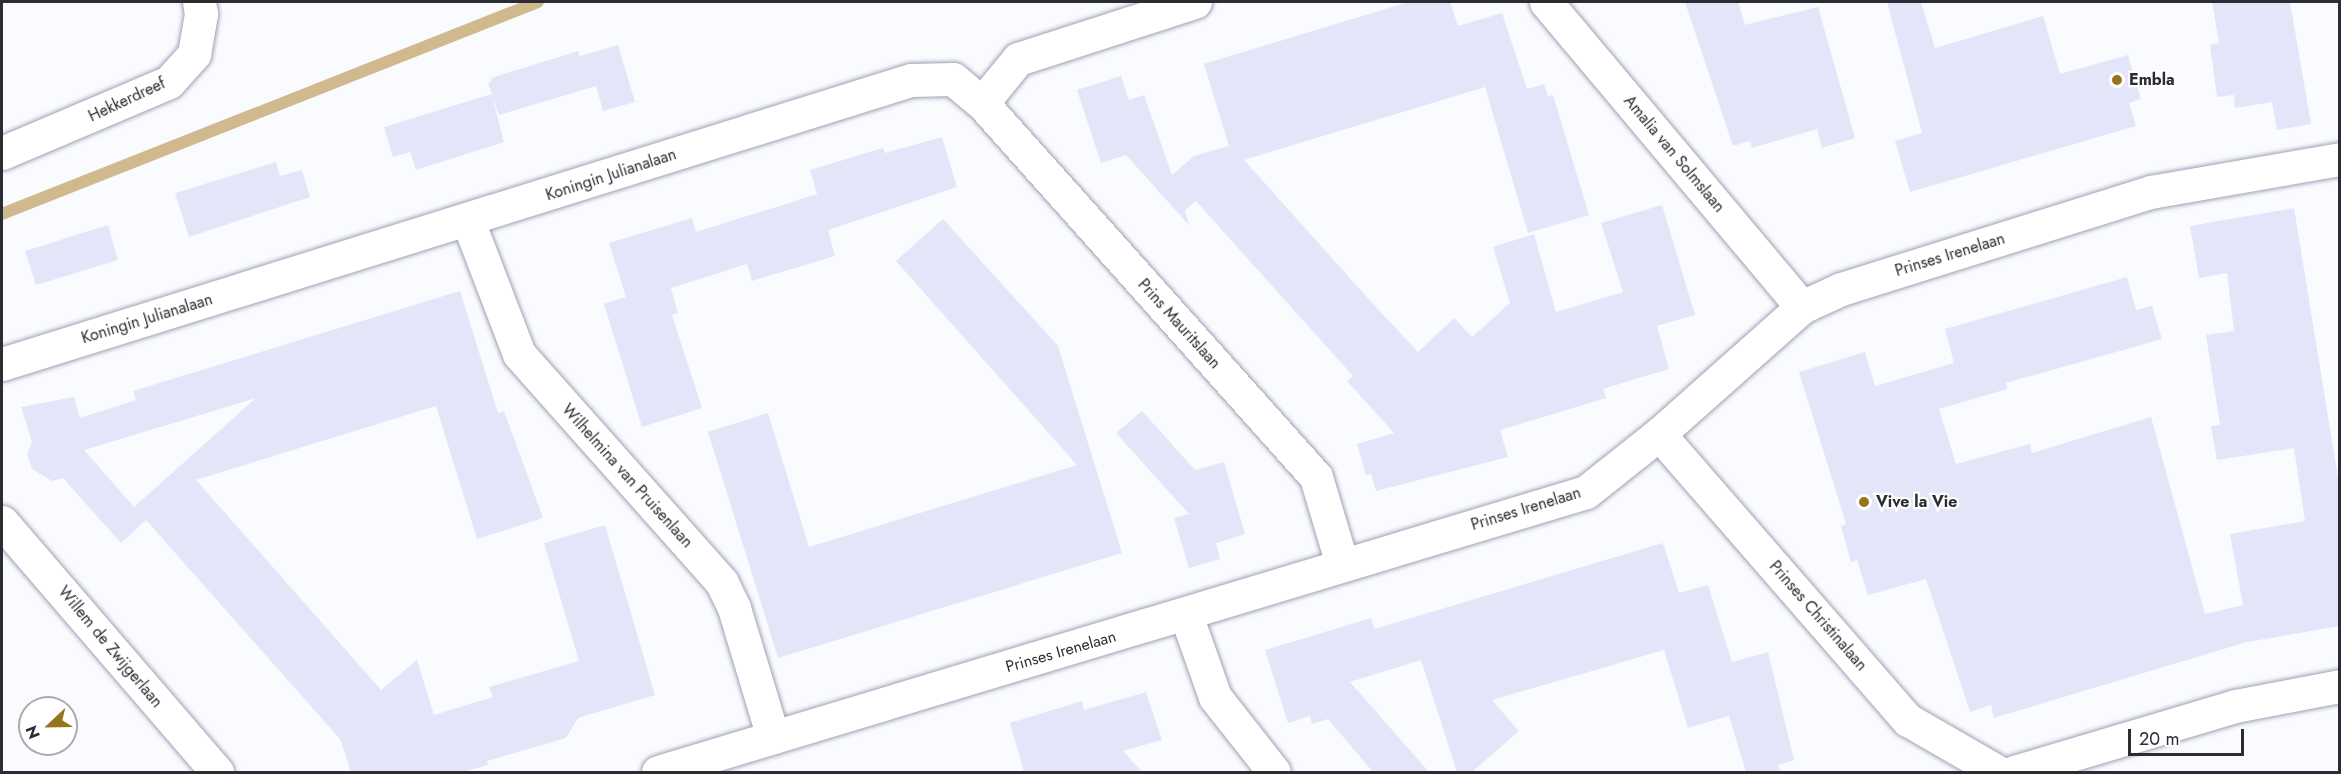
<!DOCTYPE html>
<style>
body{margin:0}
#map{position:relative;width:2341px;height:774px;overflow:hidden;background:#fafbff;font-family:Jost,sans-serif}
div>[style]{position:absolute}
.stream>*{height:12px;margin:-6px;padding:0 6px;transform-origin:6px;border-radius:6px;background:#d0b98c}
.building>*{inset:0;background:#e3e5f9}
.roads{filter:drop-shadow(0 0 2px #9fa1b4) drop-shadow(0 0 2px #9fa1b4)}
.street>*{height:33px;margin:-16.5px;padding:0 16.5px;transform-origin:16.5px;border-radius:16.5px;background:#fff}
.secondary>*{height:33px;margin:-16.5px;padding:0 16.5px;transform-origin:16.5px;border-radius:16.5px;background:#fff}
.dots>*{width:16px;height:16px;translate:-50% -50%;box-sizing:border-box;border:3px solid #fff;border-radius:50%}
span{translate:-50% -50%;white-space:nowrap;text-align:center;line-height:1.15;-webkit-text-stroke:4.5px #fff;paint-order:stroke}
.poi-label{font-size:16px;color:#2c2d34;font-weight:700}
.left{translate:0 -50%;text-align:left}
.street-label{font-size:16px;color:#2c2d34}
.frame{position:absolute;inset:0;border:3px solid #2c2d34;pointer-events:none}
.north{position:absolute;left:18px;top:696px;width:60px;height:60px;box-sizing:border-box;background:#fff;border:2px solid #ababae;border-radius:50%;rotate:248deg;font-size:16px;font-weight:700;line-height:24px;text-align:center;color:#2c2d34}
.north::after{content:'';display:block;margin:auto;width:21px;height:27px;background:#98731d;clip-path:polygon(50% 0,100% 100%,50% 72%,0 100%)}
.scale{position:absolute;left:2128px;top:729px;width:116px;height:27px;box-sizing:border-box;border:3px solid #2c2d34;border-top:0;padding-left:8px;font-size:18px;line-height:21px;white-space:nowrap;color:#2c2d34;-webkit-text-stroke:4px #fff;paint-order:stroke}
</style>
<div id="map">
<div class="stream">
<i style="left:2px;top:214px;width:576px;rotate:-21.58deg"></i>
</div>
<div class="building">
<i style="clip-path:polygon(1408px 2px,1450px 2px,1458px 26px,1502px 13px,1527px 89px,1544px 84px,1548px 96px,1553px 95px,1589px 215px,1528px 233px,1485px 87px,1244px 160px,1374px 305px,1418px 352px,1454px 318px,1472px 337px,1510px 303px,1493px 247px,1534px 234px,1556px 312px,1623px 292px,1601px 223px,1662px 205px,1695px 315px,1657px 326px,1669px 369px,1603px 389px,1606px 398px,1500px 430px,1508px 457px,1376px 491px,1371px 474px,1366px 475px,1357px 444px,1394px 433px,1347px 381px,1353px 376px,1196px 201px,1185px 210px,1189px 225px,1126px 155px,1101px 163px,1077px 90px,1121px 76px,1129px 100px,1144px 95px,1172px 175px,1194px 156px,1229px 146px,1204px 64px)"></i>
<i style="clip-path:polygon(1685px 2px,1738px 2px,1745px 25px,1818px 7px,1855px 138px,1822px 148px,1817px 129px,1752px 148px,1750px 141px,1733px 146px)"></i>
<i style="clip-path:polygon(1887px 2px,1921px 2px,1935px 48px,2043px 16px,2060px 74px,2128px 55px,2141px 99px,2129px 103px,2136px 126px,1910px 192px,1895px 141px,1922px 133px)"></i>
<i style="clip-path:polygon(2212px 2px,2290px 2px,2311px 124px,2277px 130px,2272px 102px,2235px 108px,2234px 95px,2217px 97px,2210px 45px,2219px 43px)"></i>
<i style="clip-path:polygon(618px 45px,635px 102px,603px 111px,596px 86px,499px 115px,492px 96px,504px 142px,416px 170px,410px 152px,393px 157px,384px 127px,492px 94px,488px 83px,492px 81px,491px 78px,578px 51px,580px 56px)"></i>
<i style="clip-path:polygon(942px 137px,957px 187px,828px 230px,835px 256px,752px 281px,747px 264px,671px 288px,678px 313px,672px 315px,702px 408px,642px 427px,604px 304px,626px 297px,609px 243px,692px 218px,696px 232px,786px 204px,817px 194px,810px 170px,883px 148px,885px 153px)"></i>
<i style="clip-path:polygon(276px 162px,280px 176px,302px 170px,310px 197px,189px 237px,175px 193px)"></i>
<i style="clip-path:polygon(2294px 208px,2340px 490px,2340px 626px,2247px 642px,1994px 718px,1991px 705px,1970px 712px,1926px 579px,1868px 595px,1857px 560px,1851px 562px,1841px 526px,1846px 524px,1799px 372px,1865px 352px,1875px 386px,1954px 363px,1945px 329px,2127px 277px,2136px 310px,2152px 306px,2162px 339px,2006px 383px,2007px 389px,1939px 409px,1956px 464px,2030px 444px,2032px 453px,2151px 417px,2205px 614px,2243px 605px,2230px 534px,2305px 521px,2294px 448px,2217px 460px,2211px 426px,2220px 425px,2206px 335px,2234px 331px,2227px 273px,2199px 278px,2190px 226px)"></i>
<i style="clip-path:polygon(943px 219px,1058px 346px,1122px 553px,778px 658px,708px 432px,768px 413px,809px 547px,1077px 465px,896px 261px)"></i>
<i style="clip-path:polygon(108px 225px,118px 260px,36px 285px,25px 251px)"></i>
<i style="clip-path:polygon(evenodd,460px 291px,498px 413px,504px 411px,543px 518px,477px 539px,436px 406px,196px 480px,381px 690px,417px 660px,434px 715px,493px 697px,489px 687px,579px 661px,544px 543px,605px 525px,655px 695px,578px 718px,566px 738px,487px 761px,488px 765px,463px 772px,351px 772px,340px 739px,146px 520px,121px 543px,63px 478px,52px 481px,32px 469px,27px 454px,32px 442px,21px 407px,74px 397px,80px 418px,136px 400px,133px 391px,460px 291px,256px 398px,134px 507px,84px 450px,256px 398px)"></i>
<i style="clip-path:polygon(1142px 411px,1195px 470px,1224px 462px,1245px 534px,1216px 543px,1220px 559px,1189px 568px,1174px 518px,1189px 514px,1116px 433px)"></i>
<i style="clip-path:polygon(1663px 543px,1679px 593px,1708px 585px,1732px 662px,1768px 652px,1794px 760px,1778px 765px,1781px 772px,1746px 772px,1729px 716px,1688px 728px,1664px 650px,1492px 700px,1519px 731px,1472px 772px,1457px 772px,1421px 660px,1350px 682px,1429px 772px,1373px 772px,1328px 719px,1312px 724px,1310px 716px,1288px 723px,1265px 650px,1371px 618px,1374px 629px)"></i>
<i style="clip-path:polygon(1146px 692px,1162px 740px,1123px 751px,1142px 772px,1024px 772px,1010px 723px,1082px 701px,1084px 710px)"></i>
</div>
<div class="roads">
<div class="street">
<i style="left:1546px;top:2px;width:398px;rotate:50deg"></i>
<i style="left:982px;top:103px;width:501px;rotate:48.23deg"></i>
<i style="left:1316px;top:477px;width:91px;rotate:73.4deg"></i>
<i style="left:2px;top:153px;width:181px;rotate:-23deg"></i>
<i style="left:169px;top:82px;width:38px;rotate:-48deg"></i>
<i style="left:194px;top:54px;width:41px;rotate:-80.1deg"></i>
<i style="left:201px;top:14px;width:12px;rotate:-99deg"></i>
<i style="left:468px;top:221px;width:142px;rotate:69deg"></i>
<i style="left:519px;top:354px;width:306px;rotate:48.4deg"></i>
<i style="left:722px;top:583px;width:28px;rotate:64deg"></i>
<i style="left:734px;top:608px;width:135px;rotate:73.2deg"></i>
<i style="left:2px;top:364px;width:952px;rotate:-17.35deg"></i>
<i style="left:911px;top:80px;width:42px;rotate:-1.4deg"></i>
<i style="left:953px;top:79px;width:38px;rotate:40deg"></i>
<i style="left:982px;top:103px;width:57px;rotate:-50.7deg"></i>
<i style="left:1018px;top:59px;width:186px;rotate:-17.9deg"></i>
<i style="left:1659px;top:434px;width:379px;rotate:49deg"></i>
<i style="left:1908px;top:720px;width:104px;rotate:30deg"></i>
<i style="left:2px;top:522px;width:330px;rotate:49.3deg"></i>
<i style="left:1186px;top:615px;width:87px;rotate:70.5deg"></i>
<i style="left:1215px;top:697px;width:95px;rotate:51.8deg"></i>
<i style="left:2014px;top:772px;width:231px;rotate:-16.6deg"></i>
<i style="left:2235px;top:706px;width:107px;rotate:-10.8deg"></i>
</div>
<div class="secondary">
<i style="left:658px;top:772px;width:969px;rotate:-16.79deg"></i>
<i style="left:1586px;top:492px;width:93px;rotate:-38.5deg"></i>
<i style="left:1659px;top:434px;width:191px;rotate:-41.6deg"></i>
<i style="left:1802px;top:307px;width:43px;rotate:-24.8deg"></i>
<i style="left:1841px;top:289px;width:325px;rotate:-17.4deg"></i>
<i style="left:2151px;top:192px;width:192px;rotate:-9.9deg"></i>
</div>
</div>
<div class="dots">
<i style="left:2117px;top:80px;background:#98731d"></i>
<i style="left:1864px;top:502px;background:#98731d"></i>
</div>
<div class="poi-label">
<span class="left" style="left:2129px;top:80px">Embla</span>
<span class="left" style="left:1876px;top:502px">Vive la Vie</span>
</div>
<div class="street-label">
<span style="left:127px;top:100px;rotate:-25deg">Hekkerdreef</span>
<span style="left:1674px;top:154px;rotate:50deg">Amalia van Solmslaan</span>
<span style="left:611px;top:175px;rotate:-18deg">Koningin Julianalaan</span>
<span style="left:1950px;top:255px;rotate:-17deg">Prinses Irenelaan</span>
<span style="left:147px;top:319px;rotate:-17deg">Koningin Julianalaan</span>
<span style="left:1179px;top:324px;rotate:48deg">Prins Mauritslaan</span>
<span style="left:627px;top:476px;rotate:48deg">Wilhelmina van Pruisenlaan</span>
<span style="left:1526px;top:509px;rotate:-17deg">Prinses Irenelaan</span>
<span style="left:1818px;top:616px;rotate:49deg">Prinses Christinalaan</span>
<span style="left:110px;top:647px;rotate:50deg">Willem de Zwijgerlaan</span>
<span style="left:1061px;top:652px;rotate:-16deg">Prinses Irenelaan</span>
</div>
<div class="frame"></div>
<div class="north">N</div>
<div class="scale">20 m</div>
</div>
